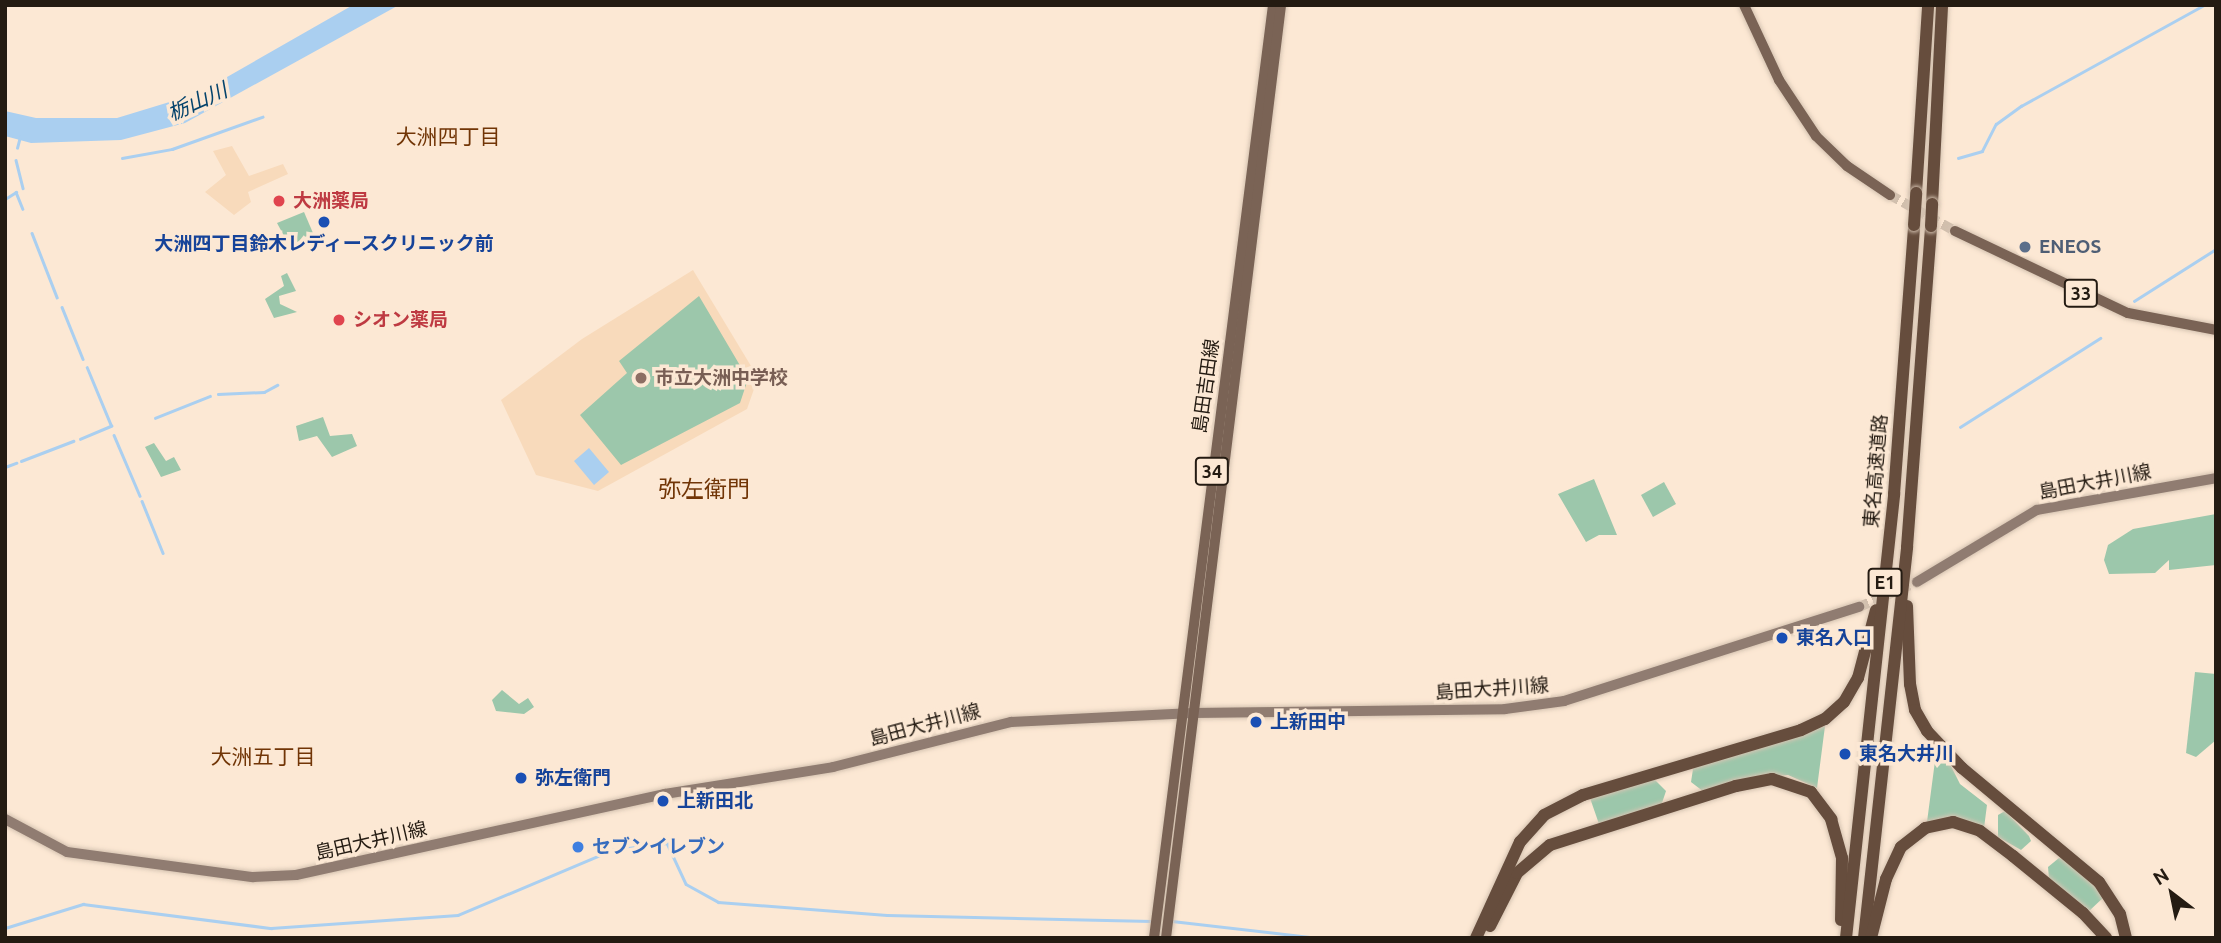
<!DOCTYPE html>
<meta charset="utf-8">
<style>
body{margin:0}
#map{position:relative;width:2221px;height:943px;overflow:hidden;background:#fce8d4;font-family:Ubuntu,"Noto Sans JP",sans-serif}
div>[style]{position:absolute}
.built>*{inset:0;background:#f8dabb}
.green>*{inset:0;background:#9cc7ab}
.water>*{inset:0;background:#aacff0}
.stream>*{height:2.5px;margin:-1.25px;padding:0 1.25px;transform-origin:1.25px;border-radius:1.25px;background:#aacff0}
.secondary-tunnel>*{height:10px;margin-top:-5px;transform-origin:0;background:repeating-linear-gradient(90deg,#d1bfad 0 10px,transparent 0 15px)}
.primary-tunnel>*{height:10px;margin-top:-5px;transform-origin:0;background:repeating-linear-gradient(90deg,#d1bfad 0 10px,transparent 0 15px)}
.roads{filter:drop-shadow(0 0 2px #d5c3b1) drop-shadow(0 0 2px #d5c3b1)}
.secondary>*{height:10px;margin:-5px;padding:0 5px;transform-origin:5px;border-radius:5px;background:#907c71}
.primary>*{height:10px;margin:-5px;padding:0 5px;transform-origin:5px;border-radius:5px;background:#7a6355}
.highway>*{height:12px;margin:-6px;padding:0 6px;transform-origin:6px;border-radius:6px;background:#664d3d}
.bridges{filter:drop-shadow(0 0 2px #d5c3b1) drop-shadow(0 0 2px #d5c3b1)}
.highway-bridge>*{height:12px;margin:-6px;padding:0 6px;transform-origin:6px;border-radius:6px;background:#664d3d}
.dots>*{width:19px;height:19px;translate:-50% -50%;box-sizing:border-box;border:4px solid #fce8d4;border-radius:50%}
span{translate:-50% -50%;white-space:nowrap;text-align:center;line-height:1.15;-webkit-text-stroke:7px #fce8d4;paint-order:stroke}
.shield-label span{padding:2px 5px;background:#fce8d4;border:2px solid;border-radius:5px;-webkit-text-stroke-width:0}
.shield-label{font-size:18px;color:#241b12;font-weight:700}
.health-label{font-size:19px;color:#be3a42;font-weight:700}
.left{translate:0 -50%;text-align:left}
.transit-label{font-size:19px;color:#164399;font-weight:700}
.service-label{font-size:19px;color:#4e5e75;font-weight:700}
.education-label{font-size:19px;color:#785e54;font-weight:700}
.street-label{font-size:19px;color:#241b12}
.shop-label{font-size:19px;color:#366cbe;font-weight:700}
.water-label{font-size:21px;color:#04436c;font-style:italic}
.neighbourhood-label{font-size:21px;color:#713506}
.quarter-label{font-size:23px;color:#713506}
.frame{position:absolute;inset:0;border:7px solid #241b12;pointer-events:none}
.north{position:absolute;left:2137px;top:859px;width:70px;height:70px;-webkit-text-stroke:5px #fce8d4;paint-order:stroke;rotate:328deg;font-size:19px;font-weight:700;line-height:28px;text-align:center;color:#241b12}
.north::after{content:'';display:block;margin:auto;width:24px;height:32px;background:#241b12;clip-path:polygon(50% 0,100% 100%,50% 72%,0 100%)}
</style>
<div id="map">
<div class="built">
<i style="clip-path:polygon(232px 146px,249px 176px,283px 164px,288px 174px,248px 192px,251px 202px,234px 215px,205px 192px,226px 175px,213px 151px)"></i>
<i style="clip-path:polygon(693px 270px,751px 366px,754px 389px,747px 409px,598px 491px,536px 475px,501px 400px,582px 339px)"></i>
</div>
<div class="green">
<i style="clip-path:polygon(304px 212px,313px 233px,290px 247px,277px 223px)"></i>
<i style="clip-path:polygon(287px 273px,296px 291px,279px 296px,280px 304px,297px 312px,274px 318px,265px 299px,284px 286px,281px 276px)"></i>
<i style="clip-path:polygon(699px 296px,748px 379px,740px 403px,621px 465px,580px 415px,627px 373px,619px 361px)"></i>
<i style="clip-path:polygon(323px 417px,330px 436px,352px 434px,357px 446px,332px 457px,317px 436px,299px 441px,296px 426px)"></i>
<i style="clip-path:polygon(154px 443px,166px 461px,174px 457px,181px 470px,161px 477px,145px 447px)"></i>
<i style="clip-path:polygon(1594px 479px,1617px 535px,1599px 535px,1586px 542px,1558px 494px)"></i>
<i style="clip-path:polygon(1664px 482px,1676px 504px,1653px 517px,1641px 495px)"></i>
<i style="clip-path:polygon(2216px 514px,2216px 565px,2169px 570px,2169px 560px,2155px 573px,2109px 574px,2104px 560px,2108px 545px,2133px 529px)"></i>
<i style="clip-path:polygon(2195px 672px,2216px 674px,2216px 740px,2196px 757px,2186px 753px)"></i>
<i style="clip-path:polygon(502px 690px,519px 704px,528px 698px,534px 707px,524px 714px,496px 711px,492px 700px)"></i>
<i style="clip-path:polygon(1825px 726px,1817px 788px,1788px 775px,1744px 779px,1704px 792px,1691px 782px,1693px 769px,1698px 765px)"></i>
<i style="clip-path:polygon(1935px 761px,1949px 762px,1960px 784px,1987px 805px,1984px 828px,1927px 822px)"></i>
<i style="clip-path:polygon(1654px 779px,1666px 791px,1661px 806px,1599px 824px,1590px 798px)"></i>
<i style="clip-path:polygon(2005px 811px,2029px 836px,2031px 841px,2021px 850px,1998px 837px,1998px 815px)"></i>
<i style="clip-path:polygon(2059px 858px,2067px 860px,2105px 896px,2088px 912px,2049px 879px,2048px 867px)"></i>
</div>
<div class="water">
<i style="clip-path:polygon(353px 5px,399px 5px,185px 123px,121px 140px,31px 143px,5px 136px,5px 111px,36px 118px,117px 118px,199px 93px)"></i>
<i style="clip-path:polygon(589px 448px,609px 472px,594px 485px,574px 461px)"></i>
</div>
<div class="stream">
<i style="left:17px;top:148px;width:11px;rotate:-75deg"></i>
<i style="left:122px;top:158px;width:51px;rotate:-10.2deg"></i>
<i style="left:172px;top:149px;width:96px;rotate:-19.6deg"></i>
<i style="left:1958px;top:158px;width:25px;rotate:-16deg"></i>
<i style="left:1982px;top:151px;width:30px;rotate:-63deg"></i>
<i style="left:1996px;top:124px;width:31px;rotate:-36deg"></i>
<i style="left:2021px;top:106px;width:209px;rotate:-28.9deg"></i>
<i style="left:16px;top:160px;width:29px;rotate:76deg"></i>
<i style="left:5px;top:199px;width:13px;rotate:-32deg"></i>
<i style="left:16px;top:192px;width:18px;rotate:68deg"></i>
<i style="left:32px;top:233px;width:69px;rotate:68.7deg"></i>
<i style="left:2134px;top:301px;width:97px;rotate:-32.4deg"></i>
<i style="left:62px;top:307px;width:56px;rotate:68deg"></i>
<i style="left:218px;top:394px;width:46px;rotate:-2.5deg"></i>
<i style="left:264px;top:392px;width:15px;rotate:-28deg"></i>
<i style="left:155px;top:418px;width:59px;rotate:-21.8deg"></i>
<i style="left:1960px;top:427px;width:166px;rotate:-32.4deg"></i>
<i style="left:114px;top:435px;width:66px;rotate:66.9deg"></i>
<i style="left:80px;top:439px;width:34px;rotate:-23deg"></i>
<i style="left:111px;top:426px;width:63px;rotate:-112.5deg"></i>
<i style="left:21px;top:461px;width:56px;rotate:-21deg"></i>
<i style="left:5px;top:467px;width:12px;rotate:-20deg"></i>
<i style="left:142px;top:501px;width:56px;rotate:68deg"></i>
<i style="left:1172px;top:921px;width:149px;rotate:6.6deg"></i>
<i style="left:5px;top:928px;width:82px;rotate:-17.1deg"></i>
<i style="left:83px;top:904px;width:190px;rotate:7.3deg"></i>
<i style="left:271px;top:928px;width:187px;rotate:-4deg"></i>
<i style="left:458px;top:915px;width:167px;rotate:-22.9deg"></i>
<i style="left:612px;top:850px;width:55px;rotate:-7.3deg"></i>
<i style="left:667px;top:843px;width:45px;rotate:65.1deg"></i>
<i style="left:686px;top:884px;width:37px;rotate:29deg"></i>
<i style="left:718px;top:902px;width:169px;rotate:4.4deg"></i>
<i style="left:887px;top:915px;width:264px;rotate:1.3deg"></i>
</div>
<div class="secondary-tunnel">
<i style="left:1859px;top:607px;width:63px;rotate:-23.3deg"></i>
</div>
<div class="primary-tunnel">
<i style="left:1890px;top:195px;width:74px;rotate:29deg"></i>
</div>
<div class="roads">
<div class="secondary">
<i style="left:1917px;top:582px;width:140px;rotate:-31deg"></i>
<i style="left:2037px;top:510px;width:182px;rotate:-10.1deg"></i>
<i style="left:5px;top:819px;width:70px;rotate:28deg"></i>
<i style="left:67px;top:852px;width:188px;rotate:7.7deg"></i>
<i style="left:253px;top:877px;width:43px;rotate:-2.7deg"></i>
<i style="left:296px;top:875px;width:378px;rotate:-12.4deg"></i>
<i style="left:665px;top:794px;width:170px;rotate:-9.1deg"></i>
<i style="left:833px;top:767px;width:184px;rotate:-14.2deg"></i>
<i style="left:1011px;top:722px;width:182px;rotate:-2.8deg"></i>
<i style="left:1193px;top:713px;width:312px;rotate:-0.7deg"></i>
<i style="left:1505px;top:709px;width:60px;rotate:-7.7deg"></i>
<i style="left:1564px;top:701px;width:310px;rotate:-17.7deg"></i>
</div>
<div class="primary">
<i style="left:1744px;top:5px;width:83px;rotate:65deg"></i>
<i style="left:1779px;top:80px;width:67px;rotate:56.5deg"></i>
<i style="left:1816px;top:136px;width:43px;rotate:44.1deg"></i>
<i style="left:1847px;top:166px;width:52px;rotate:34deg"></i>
<i style="left:1955px;top:231px;width:191px;rotate:25.4deg"></i>
<i style="left:2128px;top:313px;width:90px;rotate:10.9deg"></i>
<i style="left:1154px;top:938px;width:941px;rotate:-82.73deg"></i>
<i style="left:1166px;top:938px;width:940px;rotate:-82.97deg"></i>
</div>
<div class="highway">
<i style="left:1916px;top:193px;width:188px;rotate:-86.3deg"></i>
<i style="left:1932px;top:204px;width:199px;rotate:-87.1deg"></i>
<i style="left:1907px;top:606px;width:78px;rotate:87.8deg"></i>
<i style="left:1910px;top:684px;width:26px;rotate:79deg"></i>
<i style="left:1915px;top:710px;width:24px;rotate:60deg"></i>
<i style="left:1927px;top:731px;width:51px;rotate:46.6deg"></i>
<i style="left:1962px;top:768px;width:178px;rotate:39.8deg"></i>
<i style="left:2099px;top:882px;width:38px;rotate:57deg"></i>
<i style="left:2120px;top:914px;width:25px;rotate:76deg"></i>
<i style="left:1490px;top:926px;width:59px;rotate:-63deg"></i>
<i style="left:1517px;top:873px;width:43px;rotate:-40.3deg"></i>
<i style="left:1550px;top:845px;width:195px;rotate:-17.6deg"></i>
<i style="left:1736px;top:786px;width:37px;rotate:-11deg"></i>
<i style="left:1772px;top:779px;width:41px;rotate:18.4deg"></i>
<i style="left:1811px;top:792px;width:34px;rotate:53deg"></i>
<i style="left:1831px;top:819px;width:41px;rotate:74.2deg"></i>
<i style="left:1842px;top:858px;width:62px;rotate:90.9deg"></i>
<i style="left:1476px;top:938px;width:106px;rotate:-65.4deg"></i>
<i style="left:1520px;top:842px;width:36px;rotate:-48deg"></i>
<i style="left:1544px;top:815px;width:44px;rotate:-27.1deg"></i>
<i style="left:1583px;top:795px;width:227px;rotate:-16.6deg"></i>
<i style="left:1801px;top:730px;width:26px;rotate:-25deg"></i>
<i style="left:1825px;top:719px;width:25px;rotate:-42deg"></i>
<i style="left:1844px;top:702px;width:28px;rotate:-60deg"></i>
<i style="left:1858px;top:678px;width:70px;rotate:-75.2deg"></i>
<i style="left:1846px;top:938px;width:447px;rotate:-83.8deg"></i>
<i style="left:1894px;top:494px;width:270px;rotate:-85.7deg"></i>
<i style="left:1864px;top:938px;width:393px;rotate:-83.7deg"></i>
<i style="left:1907px;top:547px;width:322px;rotate:-85.7deg"></i>
<i style="left:1871px;top:938px;width:61px;rotate:-75.7deg"></i>
<i style="left:1886px;top:879px;width:35px;rotate:-65deg"></i>
<i style="left:1901px;top:847px;width:31px;rotate:-38deg"></i>
<i style="left:1925px;top:828px;width:29px;rotate:-12deg"></i>
<i style="left:1953px;top:822px;width:28px;rotate:18deg"></i>
<i style="left:1980px;top:831px;width:41px;rotate:37.1deg"></i>
<i style="left:2013px;top:856px;width:90px;rotate:39.2deg"></i>
<i style="left:2083px;top:913px;width:34px;rotate:47deg"></i>
</div>
</div>
<div class="bridges">
<div class="highway-bridge">
<i style="left:1914px;top:225px;width:32px;rotate:-86deg"></i>
<i style="left:1931px;top:226px;width:22px;rotate:-87deg"></i>
</div>
</div>
<div class="dots">
<i style="left:279px;top:201px;background:#e0444e"></i>
<i style="left:324px;top:222px;background:#1a4fb4"></i>
<i style="left:2025px;top:247px;background:#5c6f8a"></i>
<i style="left:339px;top:320px;background:#e0444e"></i>
<i style="left:641px;top:378px;background:#8d6e63"></i>
<i style="left:1782px;top:638px;background:#1a4fb4"></i>
<i style="left:1256px;top:722px;background:#1a4fb4"></i>
<i style="left:1845px;top:754px;background:#1a4fb4"></i>
<i style="left:521px;top:778px;background:#1a4fb4"></i>
<i style="left:663px;top:801px;background:#1a4fb4"></i>
<i style="left:578px;top:847px;background:#3f7fe0"></i>
</div>
<div class="shield-label">
<span style="left:2081px;top:293px">33</span>
<span style="left:1212px;top:471px">34</span>
<span style="left:1885px;top:582px">E1</span>
</div>
<div class="health-label">
<span class="left" style="left:293px;top:201px">大洲薬局</span>
<span class="left" style="left:353px;top:320px">シオン薬局</span>
</div>
<div class="transit-label">
<span style="left:324px;top:244px">大洲四丁目鈴木レディースクリニック前</span>
<span class="left" style="left:1796px;top:638px">東名入口</span>
<span class="left" style="left:1270px;top:722px">上新田中</span>
<span class="left" style="left:1859px;top:754px">東名大井川</span>
<span class="left" style="left:535px;top:778px">弥左衛門</span>
<span class="left" style="left:677px;top:801px">上新田北</span>
</div>
<div class="service-label">
<span class="left" style="left:2039px;top:247px">ENEOS</span>
</div>
<div class="education-label">
<span class="left" style="left:655px;top:378px">市立大洲中学校</span>
</div>
<div class="street-label">
<span style="left:1206px;top:386px;rotate:-82deg">島田吉田線</span>
<span style="left:1876px;top:471px;rotate:-85deg">東名高速道路</span>
<span style="left:2095px;top:482px;rotate:-11deg">島田大井川線</span>
<span style="left:1492px;top:689px;rotate:-4deg">島田大井川線</span>
<span style="left:925px;top:725px;rotate:-15deg">島田大井川線</span>
<span style="left:371px;top:841px;rotate:-13deg">島田大井川線</span>
</div>
<div class="shop-label">
<span class="left" style="left:592px;top:847px">セブンイレブン</span>
</div>
<div class="water-label">
<span style="left:197px;top:101px;rotate:-24deg">栃山川</span>
</div>
<div class="neighbourhood-label">
<span style="left:448px;top:136px">大洲四丁目</span>
<span style="left:263px;top:756px">大洲五丁目</span>
</div>
<div class="quarter-label">
<span style="left:704px;top:489px">弥左衛門</span>
</div>
<div class="frame"></div>
<div class="north">N</div>
</div>
